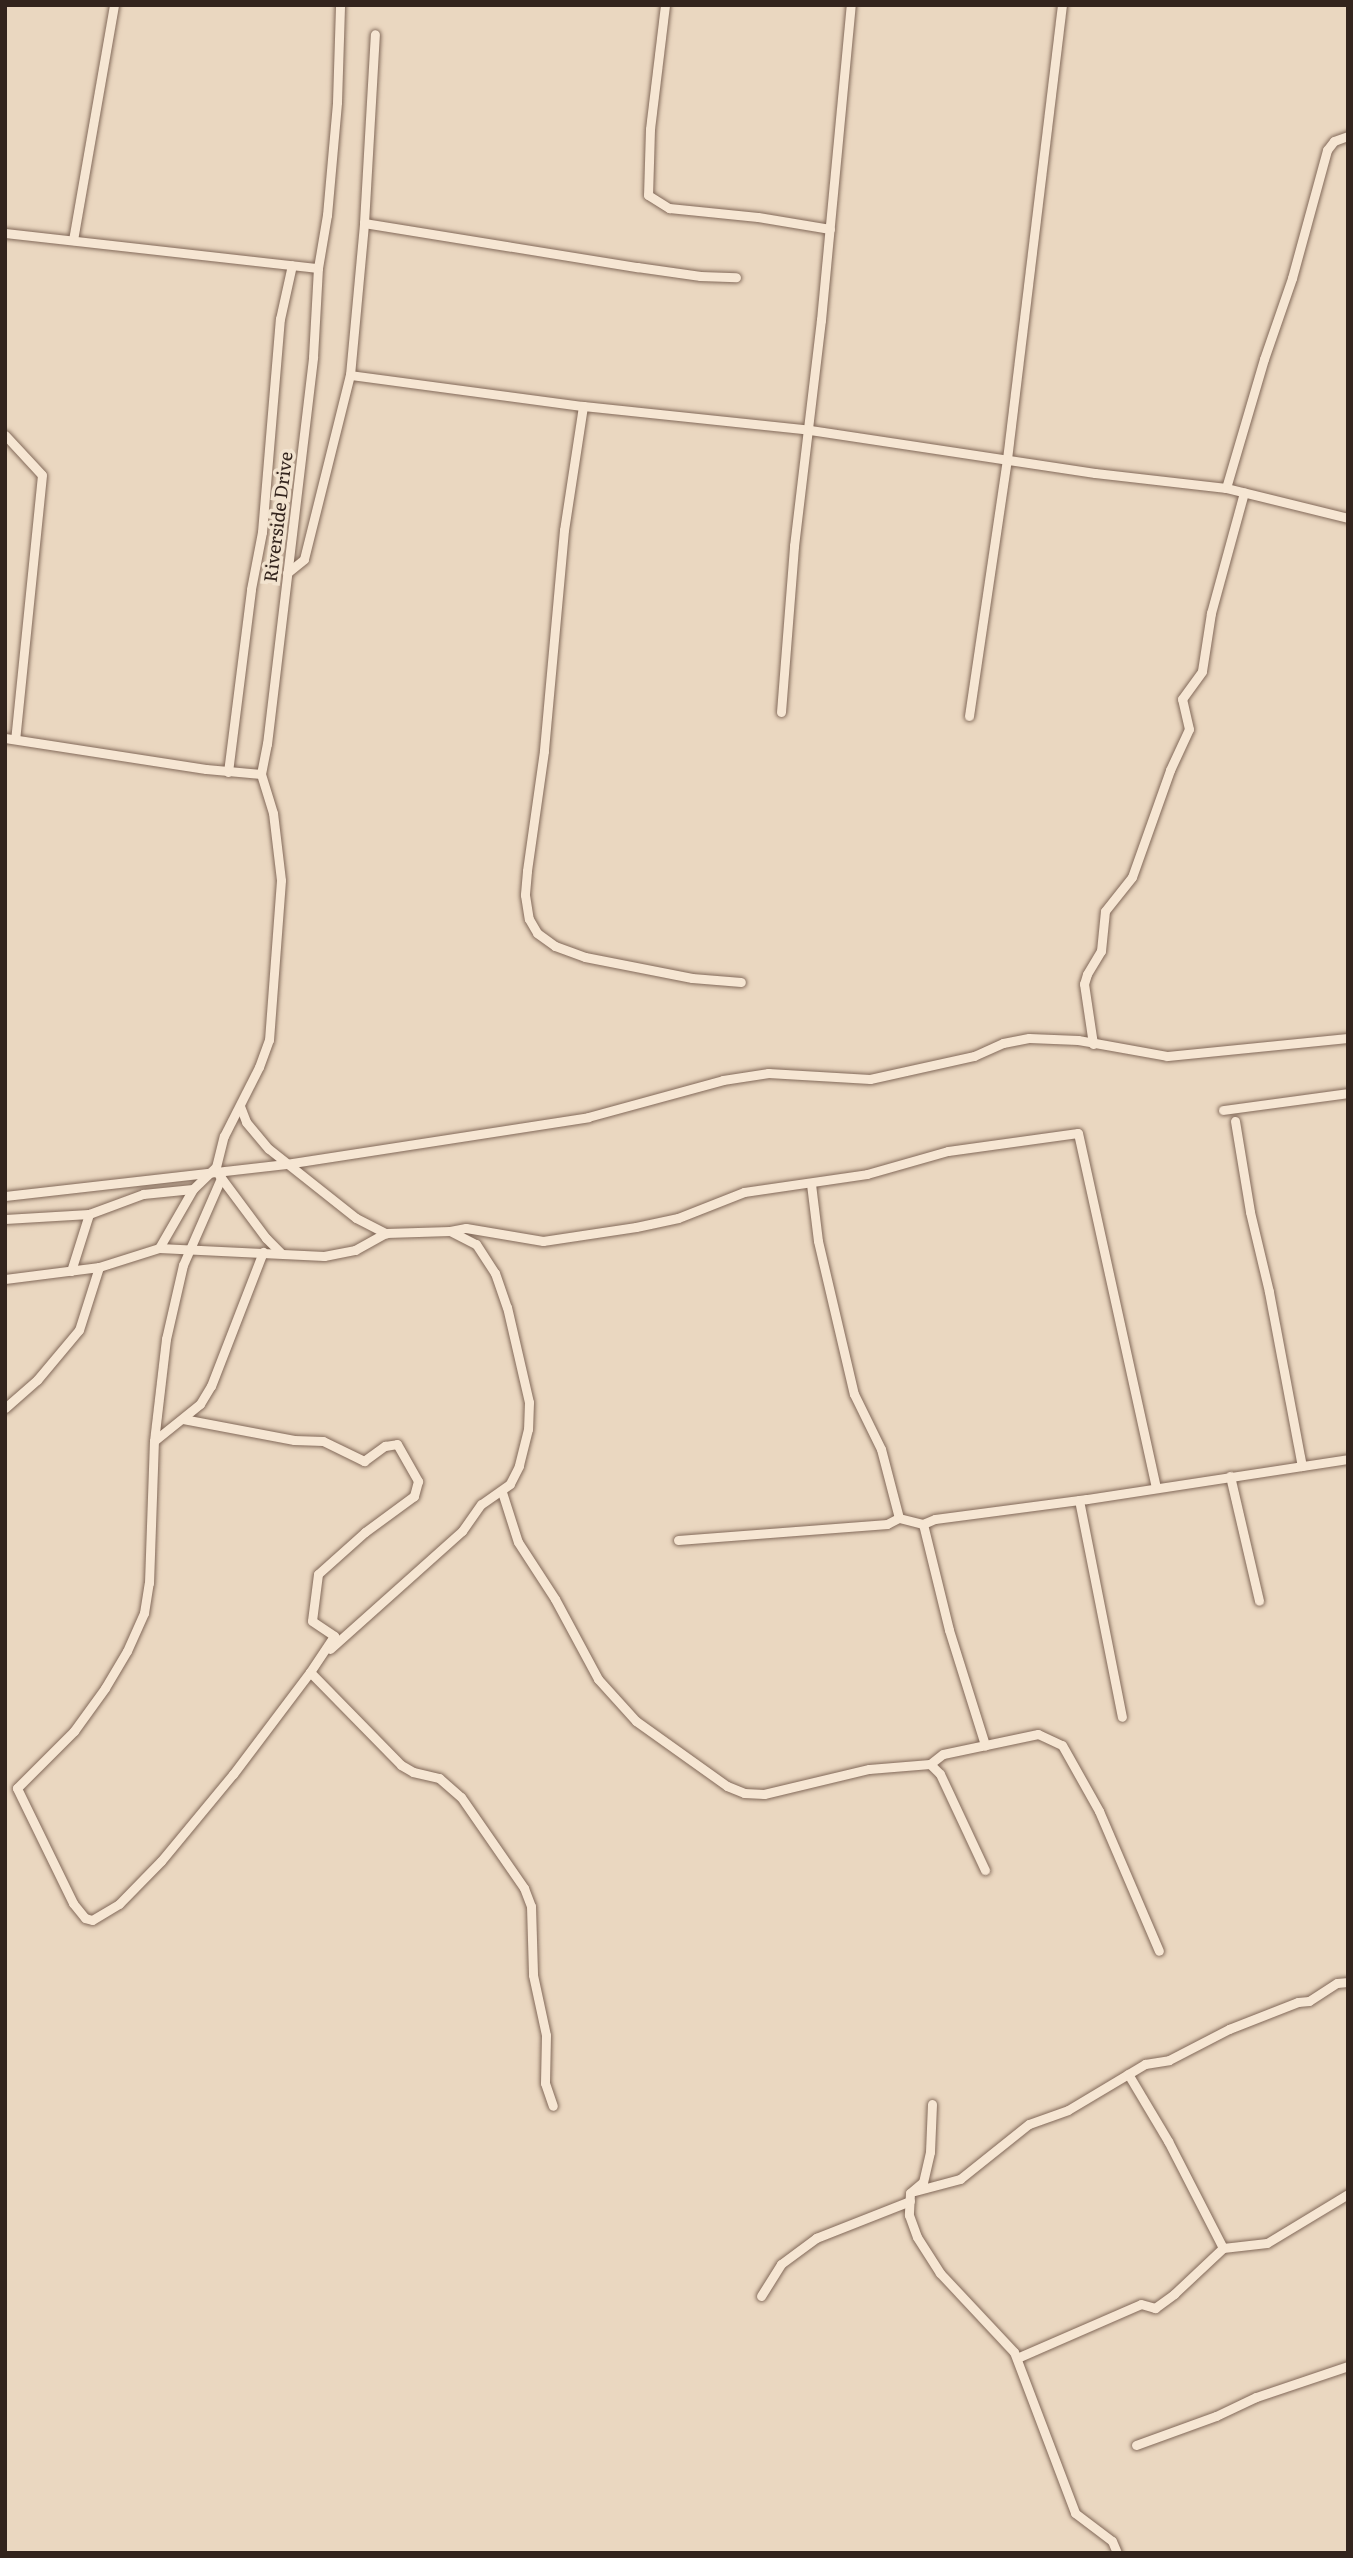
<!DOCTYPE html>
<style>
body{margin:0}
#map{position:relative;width:1353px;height:2558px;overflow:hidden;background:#ead7c0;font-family:Literata,serif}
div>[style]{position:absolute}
.roads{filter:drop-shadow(0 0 2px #826959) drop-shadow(0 0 2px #826959)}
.street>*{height:9px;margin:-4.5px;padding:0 4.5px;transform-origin:4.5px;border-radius:4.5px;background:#f6e6d3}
span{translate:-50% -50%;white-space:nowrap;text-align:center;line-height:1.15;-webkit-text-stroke:7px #f2e3cf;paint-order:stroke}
.street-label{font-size:18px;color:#33241d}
.frame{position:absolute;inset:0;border:7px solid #33241d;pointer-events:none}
</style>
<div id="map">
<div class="roads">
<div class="street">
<i style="left:665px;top:5px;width:125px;rotate:96.9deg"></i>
<i style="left:650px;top:129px;width:66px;rotate:91.7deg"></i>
<i style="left:648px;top:195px;width:25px;rotate:32deg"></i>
<i style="left:669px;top:208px;width:89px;rotate:5.8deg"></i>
<i style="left:758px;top:217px;width:73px;rotate:9.5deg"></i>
<i style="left:364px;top:223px;width:277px;rotate:9.2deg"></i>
<i style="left:637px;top:267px;width:64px;rotate:8.1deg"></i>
<i style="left:700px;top:276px;width:36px;rotate:2deg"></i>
<i style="left:5px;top:233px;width:315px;rotate:6.4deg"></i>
<i style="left:73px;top:240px;width:239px;rotate:-80.1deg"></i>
<i style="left:350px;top:375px;width:235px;rotate:7.6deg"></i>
<i style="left:583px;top:406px;width:228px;rotate:6deg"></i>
<i style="left:810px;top:430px;width:288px;rotate:8.6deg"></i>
<i style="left:1095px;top:473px;width:132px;rotate:6.5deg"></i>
<i style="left:1226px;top:488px;width:126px;rotate:13.8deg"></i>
<i style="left:583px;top:406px;width:125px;rotate:98.7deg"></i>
<i style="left:564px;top:530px;width:222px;rotate:95.2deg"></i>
<i style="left:544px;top:751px;width:121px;rotate:98.1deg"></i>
<i style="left:527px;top:871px;width:24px;rotate:95deg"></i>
<i style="left:525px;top:895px;width:24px;rotate:81deg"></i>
<i style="left:529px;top:919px;width:16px;rotate:60deg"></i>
<i style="left:537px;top:933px;width:22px;rotate:36deg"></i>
<i style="left:555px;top:946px;width:32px;rotate:20deg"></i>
<i style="left:585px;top:957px;width:109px;rotate:11.1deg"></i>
<i style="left:692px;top:978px;width:49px;rotate:4.7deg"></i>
<i style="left:5px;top:435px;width:54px;rotate:47.2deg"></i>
<i style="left:42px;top:475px;width:265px;rotate:95.8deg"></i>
<i style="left:1226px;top:488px;width:134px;rotate:-73.6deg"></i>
<i style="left:1264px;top:359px;width:86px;rotate:-70.9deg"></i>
<i style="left:1292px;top:278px;width:133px;rotate:-74.7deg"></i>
<i style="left:1327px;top:150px;width:11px;rotate:-52deg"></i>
<i style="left:1334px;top:141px;width:15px;rotate:-20deg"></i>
<i style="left:287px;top:573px;width:22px;rotate:-39deg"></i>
<i style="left:304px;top:559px;width:190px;rotate:-76deg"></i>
<i style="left:350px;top:375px;width:153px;rotate:-84.7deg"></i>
<i style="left:364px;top:223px;width:189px;rotate:-86.7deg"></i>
<i style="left:781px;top:712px;width:167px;rotate:-85.5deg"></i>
<i style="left:794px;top:546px;width:228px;rotate:-83.2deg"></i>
<i style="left:821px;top:320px;width:316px;rotate:-84.6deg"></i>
<i style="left:969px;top:716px;width:260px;rotate:-81.6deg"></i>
<i style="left:1007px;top:459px;width:457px;rotate:-83.1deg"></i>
<i style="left:5px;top:738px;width:203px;rotate:8.8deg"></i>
<i style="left:206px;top:769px;width:55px;rotate:5.2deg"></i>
<i style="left:261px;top:774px;width:31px;rotate:-79deg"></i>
<i style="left:267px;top:744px;width:390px;rotate:-83.2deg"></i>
<i style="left:313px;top:357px;width:89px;rotate:-86.8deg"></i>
<i style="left:318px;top:268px;width:54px;rotate:-80.4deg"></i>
<i style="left:327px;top:215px;width:113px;rotate:-84.9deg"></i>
<i style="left:337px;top:102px;width:97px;rotate:-88.2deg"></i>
<i style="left:228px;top:772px;width:184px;rotate:-82.8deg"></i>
<i style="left:251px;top:589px;width:58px;rotate:-79.1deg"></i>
<i style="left:262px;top:532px;width:214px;rotate:-85.2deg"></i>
<i style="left:280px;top:319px;width:55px;rotate:-77.5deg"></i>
<i style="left:1093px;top:1044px;width:61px;rotate:-98.5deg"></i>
<i style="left:1084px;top:984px;width:10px;rotate:-73deg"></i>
<i style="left:1087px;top:974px;width:27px;rotate:-59deg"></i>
<i style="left:1101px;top:951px;width:40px;rotate:-84.3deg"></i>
<i style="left:1105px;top:911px;width:43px;rotate:-51.5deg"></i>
<i style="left:1132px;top:877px;width:114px;rotate:-70.4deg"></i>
<i style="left:1170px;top:770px;width:45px;rotate:-65.1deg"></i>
<i style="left:1189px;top:729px;width:31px;rotate:-103deg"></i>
<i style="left:1182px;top:699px;width:34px;rotate:-54deg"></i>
<i style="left:1202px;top:671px;width:59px;rotate:-81.2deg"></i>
<i style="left:1211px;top:613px;width:125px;rotate:-74.7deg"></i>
<i style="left:240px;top:1106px;width:17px;rotate:69deg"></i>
<i style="left:246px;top:1122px;width:35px;rotate:50deg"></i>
<i style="left:269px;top:1149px;width:111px;rotate:38.4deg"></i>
<i style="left:356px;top:1218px;width:34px;rotate:27deg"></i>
<i style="left:386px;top:1233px;width:64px;rotate:-1.8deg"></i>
<i style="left:450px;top:1231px;width:29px;rotate:27deg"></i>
<i style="left:476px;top:1244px;width:35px;rotate:57deg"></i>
<i style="left:495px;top:1273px;width:36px;rotate:71deg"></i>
<i style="left:507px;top:1307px;width:98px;rotate:77deg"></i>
<i style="left:529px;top:1402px;width:27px;rotate:92deg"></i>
<i style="left:528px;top:1429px;width:38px;rotate:104deg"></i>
<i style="left:519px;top:1466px;width:20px;rotate:117deg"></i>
<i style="left:510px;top:1484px;width:35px;rotate:145deg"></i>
<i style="left:481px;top:1504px;width:33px;rotate:125deg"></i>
<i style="left:462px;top:1531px;width:177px;rotate:138.2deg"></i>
<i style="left:1223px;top:1110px;width:126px;rotate:-7.7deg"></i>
<i style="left:1235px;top:1121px;width:92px;rotate:80.6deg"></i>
<i style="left:1250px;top:1212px;width:82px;rotate:76.6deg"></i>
<i style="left:1269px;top:1292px;width:177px;rotate:79.3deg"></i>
<i style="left:219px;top:1175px;width:79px;rotate:53.3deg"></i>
<i style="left:266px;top:1238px;width:21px;rotate:45deg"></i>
<i style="left:811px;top:1184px;width:57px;rotate:83deg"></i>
<i style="left:818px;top:1241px;width:157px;rotate:76.8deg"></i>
<i style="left:854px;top:1394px;width:61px;rotate:63.9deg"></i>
<i style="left:881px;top:1449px;width:71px;rotate:75.4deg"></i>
<i style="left:5px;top:1196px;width:283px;rotate:-6.5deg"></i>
<i style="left:286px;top:1164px;width:306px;rotate:-8.8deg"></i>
<i style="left:588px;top:1117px;width:140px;rotate:-15.3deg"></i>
<i style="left:723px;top:1080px;width:46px;rotate:-8.8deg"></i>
<i style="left:768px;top:1073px;width:102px;rotate:3.4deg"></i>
<i style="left:870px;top:1079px;width:107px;rotate:-12.5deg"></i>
<i style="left:974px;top:1056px;width:32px;rotate:-24deg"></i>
<i style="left:1003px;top:1043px;width:26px;rotate:-11deg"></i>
<i style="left:1029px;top:1038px;width:49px;rotate:2.3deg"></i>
<i style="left:1078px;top:1040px;width:90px;rotate:10.2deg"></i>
<i style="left:1167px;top:1056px;width:182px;rotate:-5.7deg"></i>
<i style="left:5px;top:1219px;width:84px;rotate:-3.4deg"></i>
<i style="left:89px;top:1214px;width:58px;rotate:-20.3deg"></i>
<i style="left:143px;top:1194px;width:50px;rotate:-5.7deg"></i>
<i style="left:450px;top:1231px;width:16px;rotate:-11deg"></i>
<i style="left:466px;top:1228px;width:78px;rotate:9.6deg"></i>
<i style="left:543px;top:1241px;width:94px;rotate:-8.6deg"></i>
<i style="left:636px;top:1227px;width:43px;rotate:-12.1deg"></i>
<i style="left:678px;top:1218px;width:71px;rotate:-21.5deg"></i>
<i style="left:744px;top:1192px;width:124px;rotate:-8.3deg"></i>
<i style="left:867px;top:1174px;width:84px;rotate:-15.9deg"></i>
<i style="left:948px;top:1151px;width:131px;rotate:-7.9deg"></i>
<i style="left:1078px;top:1133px;width:362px;rotate:77.6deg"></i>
<i style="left:159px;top:1248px;width:68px;rotate:-60deg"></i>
<i style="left:193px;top:1189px;width:32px;rotate:-44deg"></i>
<i style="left:216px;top:1167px;width:32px;rotate:-76deg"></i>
<i style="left:224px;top:1136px;width:77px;rotate:-63.1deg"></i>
<i style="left:259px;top:1067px;width:29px;rotate:-70deg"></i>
<i style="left:269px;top:1040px;width:160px;rotate:-85.7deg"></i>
<i style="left:281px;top:880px;width:67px;rotate:-96.8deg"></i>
<i style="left:273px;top:813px;width:41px;rotate:-107.1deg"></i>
<i style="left:71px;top:1271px;width:60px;rotate:-72.5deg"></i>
<i style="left:5px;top:1279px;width:95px;rotate:-7.3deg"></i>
<i style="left:99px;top:1267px;width:63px;rotate:-17.6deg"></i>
<i style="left:159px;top:1248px;width:165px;rotate:2.8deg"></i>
<i style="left:324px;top:1256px;width:32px;rotate:-11deg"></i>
<i style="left:355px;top:1250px;width:35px;rotate:-29deg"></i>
<i style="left:5px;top:1408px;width:43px;rotate:-41.2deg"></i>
<i style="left:37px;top:1380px;width:65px;rotate:-50deg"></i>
<i style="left:79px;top:1330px;width:66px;rotate:-72.4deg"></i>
<i style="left:183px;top:1419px;width:113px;rotate:10.7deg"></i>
<i style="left:294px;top:1440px;width:29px;rotate:2deg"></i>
<i style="left:323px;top:1441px;width:46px;rotate:26deg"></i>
<i style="left:364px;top:1461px;width:26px;rotate:-36deg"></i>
<i style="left:385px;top:1446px;width:12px;rotate:-9deg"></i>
<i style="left:397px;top:1444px;width:43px;rotate:60.4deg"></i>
<i style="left:418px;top:1481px;width:16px;rotate:105deg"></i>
<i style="left:414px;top:1496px;width:61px;rotate:143.7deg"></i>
<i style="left:365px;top:1532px;width:63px;rotate:138.2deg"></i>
<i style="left:318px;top:1574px;width:47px;rotate:97.3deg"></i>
<i style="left:312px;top:1621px;width:27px;rotate:34deg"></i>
<i style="left:334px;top:1636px;width:43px;rotate:123.7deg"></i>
<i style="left:310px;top:1672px;width:128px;rotate:127deg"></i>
<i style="left:233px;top:1774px;width:113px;rotate:129.6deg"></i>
<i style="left:161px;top:1861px;width:60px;rotate:134.3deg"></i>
<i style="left:119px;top:1904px;width:31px;rotate:149deg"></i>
<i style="left:92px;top:1920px;width:7px;rotate:-164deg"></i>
<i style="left:85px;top:1918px;width:19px;rotate:-129deg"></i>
<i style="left:73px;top:1903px;width:128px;rotate:-116deg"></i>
<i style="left:17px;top:1788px;width:81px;rotate:-45deg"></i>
<i style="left:74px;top:1731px;width:53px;rotate:-54.2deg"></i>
<i style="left:105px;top:1688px;width:43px;rotate:-59.3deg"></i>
<i style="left:127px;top:1651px;width:42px;rotate:-65.9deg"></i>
<i style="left:144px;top:1613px;width:30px;rotate:-81deg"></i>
<i style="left:149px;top:1583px;width:142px;rotate:-88deg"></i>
<i style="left:154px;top:1441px;width:103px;rotate:-83.3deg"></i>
<i style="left:166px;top:1339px;width:76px;rotate:-77.1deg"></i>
<i style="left:183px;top:1265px;width:95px;rotate:-66.4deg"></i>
<i style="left:154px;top:1441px;width:59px;rotate:-38.8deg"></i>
<i style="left:200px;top:1404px;width:21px;rotate:-59deg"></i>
<i style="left:211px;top:1386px;width:144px;rotate:-68.8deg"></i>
<i style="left:1230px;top:1476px;width:128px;rotate:76.9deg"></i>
<i style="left:502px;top:1492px;width:52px;rotate:72.3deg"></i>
<i style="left:518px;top:1542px;width:68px;rotate:57deg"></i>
<i style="left:555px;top:1599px;width:91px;rotate:61.7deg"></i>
<i style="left:598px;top:1679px;width:57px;rotate:47.9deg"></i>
<i style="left:636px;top:1721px;width:112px;rotate:35.5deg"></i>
<i style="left:727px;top:1786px;width:18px;rotate:22deg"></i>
<i style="left:744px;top:1793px;width:20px;rotate:3deg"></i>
<i style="left:764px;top:1794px;width:108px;rotate:-13.4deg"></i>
<i style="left:869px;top:1769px;width:61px;rotate:-4.7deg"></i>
<i style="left:930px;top:1764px;width:14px;rotate:45deg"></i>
<i style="left:940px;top:1774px;width:106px;rotate:64.9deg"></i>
<i style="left:1079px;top:1500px;width:221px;rotate:78.8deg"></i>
<i style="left:923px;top:1524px;width:109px;rotate:76.2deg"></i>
<i style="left:949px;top:1630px;width:121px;rotate:72.6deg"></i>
<i style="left:678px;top:1540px;width:210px;rotate:-4.4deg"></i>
<i style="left:887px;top:1524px;width:13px;rotate:-27deg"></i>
<i style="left:899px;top:1518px;width:25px;rotate:14deg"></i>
<i style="left:923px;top:1524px;width:13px;rotate:-23deg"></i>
<i style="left:935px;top:1519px;width:153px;rotate:-7.5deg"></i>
<i style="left:1087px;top:1499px;width:264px;rotate:-8.7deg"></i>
<i style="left:310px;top:1672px;width:130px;rotate:45.6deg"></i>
<i style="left:401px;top:1765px;width:14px;rotate:30deg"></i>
<i style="left:413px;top:1772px;width:27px;rotate:13deg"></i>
<i style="left:439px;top:1778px;width:29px;rotate:41deg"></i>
<i style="left:461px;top:1797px;width:111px;rotate:55.3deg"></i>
<i style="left:524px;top:1888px;width:19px;rotate:69deg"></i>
<i style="left:531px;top:1906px;width:69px;rotate:88.3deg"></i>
<i style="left:533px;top:1975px;width:61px;rotate:77.8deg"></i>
<i style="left:546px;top:2035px;width:48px;rotate:91.2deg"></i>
<i style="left:545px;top:2083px;width:24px;rotate:71deg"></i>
<i style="left:930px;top:1764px;width:16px;rotate:-38deg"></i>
<i style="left:943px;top:1754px;width:97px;rotate:-11.9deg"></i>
<i style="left:1038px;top:1734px;width:26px;rotate:25deg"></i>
<i style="left:1062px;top:1745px;width:76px;rotate:60.7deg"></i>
<i style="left:1099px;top:1811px;width:152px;rotate:66.8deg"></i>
<i style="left:932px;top:2104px;width:48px;rotate:92.4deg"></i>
<i style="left:930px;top:2152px;width:31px;rotate:103deg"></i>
<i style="left:923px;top:2182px;width:17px;rotate:140deg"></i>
<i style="left:910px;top:2193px;width:22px;rotate:93deg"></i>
<i style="left:909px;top:2215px;width:23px;rotate:70deg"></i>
<i style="left:917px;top:2237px;width:43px;rotate:57.4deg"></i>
<i style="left:940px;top:2273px;width:108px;rotate:46.9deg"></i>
<i style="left:1014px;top:2352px;width:172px;rotate:69.2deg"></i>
<i style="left:1075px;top:2513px;width:46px;rotate:37.1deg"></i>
<i style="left:1112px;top:2541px;width:13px;rotate:67deg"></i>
<i style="left:915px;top:2191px;width:47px;rotate:-14.9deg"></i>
<i style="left:960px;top:2179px;width:88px;rotate:-38.6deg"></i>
<i style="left:1029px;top:2124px;width:41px;rotate:-19.7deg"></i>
<i style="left:1068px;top:2110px;width:90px;rotate:-30.9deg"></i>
<i style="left:1145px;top:2064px;width:24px;rotate:-9deg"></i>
<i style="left:1169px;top:2060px;width:68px;rotate:-27.3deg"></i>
<i style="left:1229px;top:2029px;width:74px;rotate:-21.4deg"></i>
<i style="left:1298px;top:2002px;width:11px;rotate:-5deg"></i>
<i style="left:1309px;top:2001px;width:33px;rotate:-33deg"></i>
<i style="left:1337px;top:1983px;width:11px;rotate:-5deg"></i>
<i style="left:1223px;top:2248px;width:44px;rotate:-6.5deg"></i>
<i style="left:1267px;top:2243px;width:95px;rotate:-31.2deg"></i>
<i style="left:761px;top:2296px;width:38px;rotate:-58deg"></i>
<i style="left:781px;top:2264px;width:44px;rotate:-36.6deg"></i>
<i style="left:816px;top:2238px;width:101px;rotate:-21.5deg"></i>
<i style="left:1017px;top:2358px;width:135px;rotate:-23.5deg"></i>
<i style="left:1141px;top:2304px;width:15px;rotate:16deg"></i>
<i style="left:1155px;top:2308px;width:24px;rotate:-36deg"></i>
<i style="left:1174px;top:2294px;width:67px;rotate:-43.2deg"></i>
<i style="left:1223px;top:2248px;width:120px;rotate:-117.2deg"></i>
<i style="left:1168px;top:2141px;width:78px;rotate:-120.8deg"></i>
<i style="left:1136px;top:2445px;width:85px;rotate:-19.9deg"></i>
<i style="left:1216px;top:2416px;width:44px;rotate:-25.4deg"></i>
<i style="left:1256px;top:2397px;width:97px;rotate:-18.6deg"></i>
</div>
</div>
<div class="street-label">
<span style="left:278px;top:517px;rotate:-83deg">Riverside Drive</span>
</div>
<div class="frame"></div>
</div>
